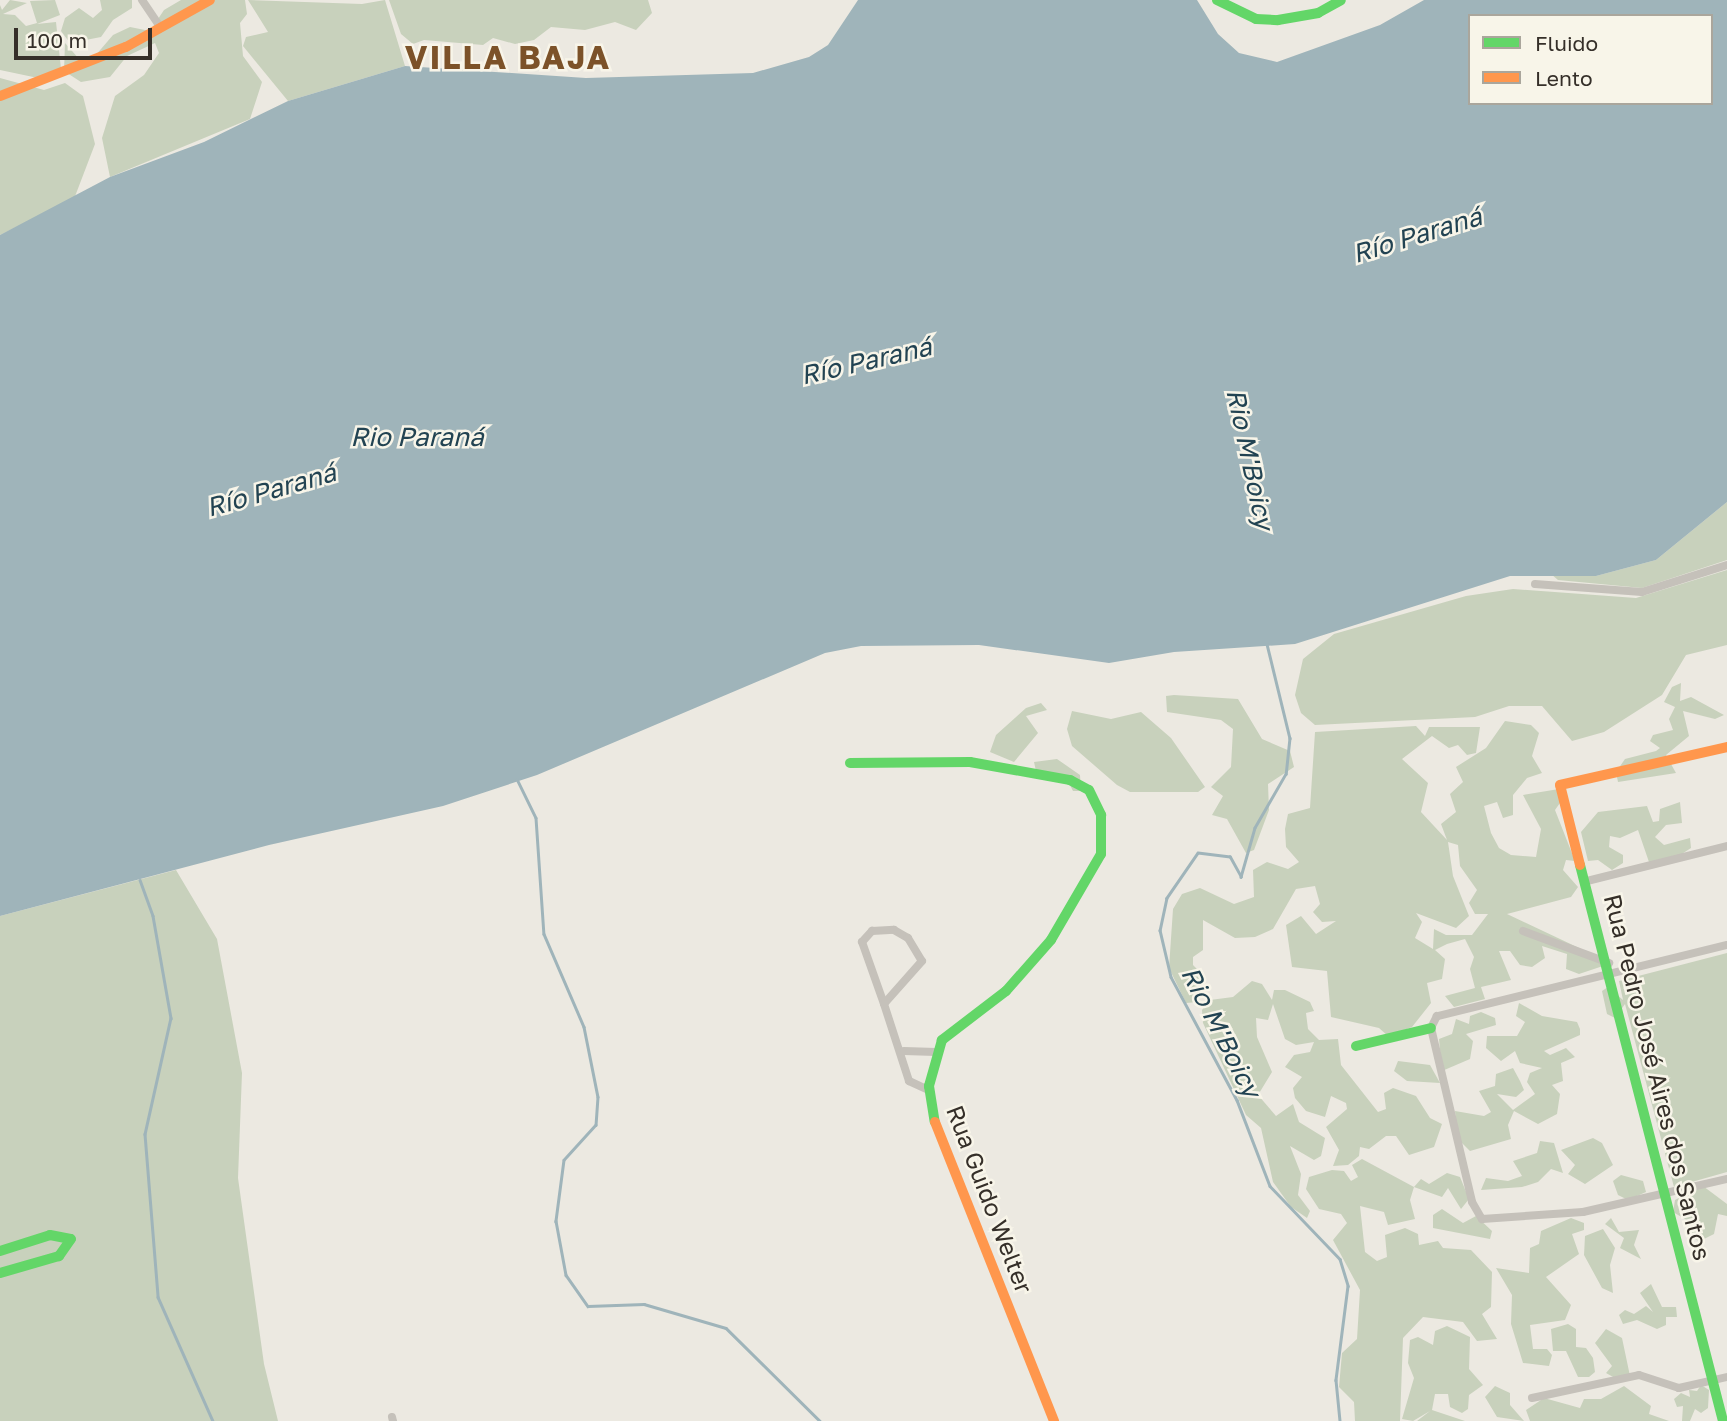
<!DOCTYPE html>
<meta charset="utf-8">
<style>
body{margin:0}
#map{position:relative;width:1727px;height:1421px;overflow:hidden;background:#ece9e1;font-family:"Golos Text",sans-serif}
div>[style]{position:absolute}
.green>*{inset:0;background:#c8d1bc}
.water>*{inset:0;background:#9fb4ba}
.stream>*{height:2.5px;margin:-1.25px;padding:0 1.25px;transform-origin:1.25px;border-radius:1.25px;background:#9fb4ba}
.street>*{height:8px;margin:-4px;padding:0 4px;transform-origin:4px;border-radius:4px;background:#c5c1ba}
.fast>*{height:10px;margin:-5px;padding:0 5px;transform-origin:5px;border-radius:5px;background:#63d668}
.slow>*{height:10px;margin:-5px;padding:0 5px;transform-origin:5px;border-radius:5px;background:#ff974d}
span{translate:-50% -50%;white-space:nowrap;text-align:center;line-height:1.15;-webkit-text-stroke:5px #f8f5e9;paint-order:stroke}
.street-label{font-size:24px;color:#352f29}
.water-label{font-size:26px;color:#224352;font-style:italic}
.district-label{font-size:32px;color:#7c5229;font-weight:700;letter-spacing:2px}
.legend{position:absolute;left:1468px;top:14px;width:245px;height:91px;box-sizing:border-box;background:#f8f5e9;border:2px solid #aaa69c;margin:0;padding:9px 12px;list-style:none;font-size:21px;color:#352f29}
.legend li{display:flex;align-items:center;gap:14px;height:35px}
.legend b{width:35px;border:2px solid #aaa69c}
.scale{position:absolute;left:14px;top:28px;width:138px;height:32px;box-sizing:border-box;border:4px solid #352f29;border-top:0;padding-left:9px;font-size:21px;line-height:24px;white-space:nowrap;color:#352f29;-webkit-text-stroke:5px #f8f5e9;paint-order:stroke}
</style>
<div id="map">
<div class="green">
<i style="clip-path:polygon(10px 0,27px 3px,3px 14px,15px 15px,26px 26px,37px 23px,30px 1px,55px 0,60px 15px,37px 24px,56px 22px,61px 69px,38px 78px,0 70px,0 5px,2px 10px)"></i>
<i style="clip-path:polygon(100px 0,132px 0,132px 8px,113px 20px,101px 37px,70px 43px,61px 31px,65px 18px,79px 8px,93px 18px,102px 10px)"></i>
<i style="clip-path:polygon(181px 0,245px 0,247px 14px,240px 23px,243px 56px,262px 82px,250px 119px,110px 177px,102px 138px,115px 96px,144px 75px,159px 53px,155px 43px,127px 56px,110px 77px,81px 82px,64px 71px,65px 43px,80px 60px,95px 56px,113px 35px,130px 27px,150px 31px,164px 10px)"></i>
<i style="clip-path:polygon(248px 0,362px 4px,385px 0,405px 66px,288px 101px,243px 46px,246px 37px,268px 32px)"></i>
<i style="clip-path:polygon(389px 0,648px 0,652px 13px,636px 30px,615px 22px,585px 30px,551px 27px,534px 40px,515px 44px,493px 38px,483px 45px,424px 40px,413px 44px,401px 34px)"></i>
<i style="clip-path:polygon(0 78px,44px 90px,65px 83px,83px 96px,95px 144px,74px 199px,0 235px)"></i>
<i style="clip-path:polygon(1727px 502px,1727px 560px,1642px 588px,1558px 580px,1551px 574px,1596px 576px,1656px 560px)"></i>
<i style="clip-path:polygon(1727px 570px,1727px 645px,1686px 655px,1662px 695px,1604px 732px,1572px 741px,1542px 706px,1509px 706px,1475px 717px,1315px 725px,1301px 713px,1295px 695px,1303px 659px,1334px 634px,1466px 596px,1513px 589px,1636px 598px)"></i>
<i style="clip-path:polygon(1681px 683px,1680px 701px,1691px 697px,1724px 715px,1715px 719px,1683px 711px,1689px 736px,1666px 755px,1676px 773px,1618px 782px,1616px 772px,1625px 759px,1656px 751px,1660px 748px,1650px 741px,1653px 735px,1673px 730px,1669px 719px,1675px 707px,1664px 702px,1672px 687px)"></i>
<i style="clip-path:polygon(1174px 695px,1238px 699px,1262px 739px,1290px 751px,1294px 767px,1268px 784px,1269px 810px,1254px 850px,1246px 853px,1227px 819px,1212px 815px,1223px 796px,1211px 787px,1231px 767px,1233px 729px,1221px 720px,1167px 712px,1166px 696px)"></i>
<i style="clip-path:polygon(1041px 703px,1047px 710px,1026px 716px,1038px 733px,1014px 762px,990px 752px,996px 735px,1026px 708px)"></i>
<i style="clip-path:polygon(1072px 711px,1111px 719px,1141px 712px,1171px 738px,1205px 787px,1198px 792px,1130px 792px,1117px 785px,1072px 746px,1067px 729px)"></i>
<i style="clip-path:polygon(evenodd,1505px 721px,1531px 725px,1539px 733px,1532px 756px,1542px 773px,1527px 778px,1513px 795px,1513px 815px,1503px 818px,1497px 802px,1484px 806px,1491px 833px,1499px 848px,1511px 855px,1536px 857px,1541px 829px,1523px 795px,1559px 789px,1562px 800px,1555px 810px,1575px 861px,1566px 860px,1563px 870px,1578px 887px,1571px 897px,1507px 914px,1596px 956px,1603px 966px,1579px 974px,1566px 969px,1567px 954px,1542px 946px,1545px 958px,1532px 967px,1520px 965px,1510px 951px,1499px 951px,1511px 980px,1481px 987px,1485px 999px,1454px 1007px,1445px 996px,1475px 988px,1470px 969px,1474px 957px,1465px 939px,1447px 944px,1435px 950px,1445px 959px,1442px 979px,1427px 983px,1431px 1003px,1412px 1027px,1388px 1036px,1379px 1028px,1331px 1017px,1327px 971px,1292px 967px,1286px 925px,1301px 916px,1316px 934px,1336px 921px,1322px 922px,1313px 912px,1320px 904px,1315px 886px,1296px 889px,1273px 929px,1255px 937px,1235px 938px,1203px 920px,1203px 950px,1193px 957px,1193px 965px,1203px 975px,1202px 991px,1198px 1002px,1186px 1003px,1169px 968px,1173px 909px,1182px 894px,1200px 888px,1234px 904px,1254px 897px,1253px 870px,1267px 862px,1288px 869px,1299px 862px,1286px 847px,1285px 829px,1288px 814px,1310px 808px,1315px 732px,1416px 726px,1425px 736px,1429px 727px,1480px 727px,1476px 753px,1467px 755px,1458px 745px,1449px 748px,1432px 736px,1402px 759px,1428px 783px,1421px 812px,1447px 840px,1441px 824px,1456px 812px,1450px 794px,1463px 782px,1456px 767px,1486px 748px,1505px 721px,1448px 842px,1458px 845px,1460px 866px,1477px 890px,1469px 903px,1475px 914px,1488px 914px,1472px 935px,1446px 935px,1434px 929px,1433px 949px,1415px 938px,1422px 922px,1416px 913px,1456px 928px,1469px 916px,1453px 876px,1448px 842px)"></i>
<i style="clip-path:polygon(1057px 759px,1080px 775px,1081px 791px,1073px 791px,1068px 781px,1036px 771px,1034px 762px)"></i>
<i style="clip-path:polygon(1680px 802px,1682px 823px,1666px 825px,1655px 837px,1664px 845px,1690px 838px,1691px 848px,1674px 859px,1650px 865px,1638px 830px,1620px 838px,1610px 836px,1609px 847px,1623px 855px,1623px 863px,1612px 870px,1598px 860px,1588px 861px,1581px 832px,1598px 812px,1647px 806px,1653px 822px,1659px 821px,1660px 809px)"></i>
<i style="clip-path:polygon(176px 870px,217px 939px,242px 1073px,238px 1178px,264px 1364px,278px 1421px,0 1421px,0 916px)"></i>
<i style="clip-path:polygon(1727px 953px,1727px 1172px,1674px 1187px,1625px 1004px,1615px 1018px,1607px 1014px,1602px 991px,1608px 987px,1623px 1000px,1619px 981px)"></i>
<i style="clip-path:polygon(1252px 981px,1262px 984px,1272px 1000px,1274px 990px,1285px 990px,1310px 1002px,1314px 1011px,1306px 1013px,1308px 1029px,1319px 1040px,1338px 1039px,1341px 1065px,1378px 1112px,1386px 1109px,1384px 1093px,1393px 1088px,1416px 1096px,1430px 1118px,1442px 1124px,1434px 1147px,1409px 1155px,1396px 1136px,1386px 1136px,1369px 1149px,1360px 1147px,1359px 1156px,1348px 1165px,1333px 1166px,1339px 1150px,1326px 1127px,1347px 1109px,1346px 1103px,1331px 1096px,1325px 1117px,1306px 1111px,1295px 1098px,1293px 1088px,1302px 1077px,1285px 1067px,1294px 1055px,1310px 1052px,1314px 1042px,1296px 1045px,1285px 1039px,1273px 1004px,1268px 1020px,1256px 1018px,1257px 1037px,1272px 1072px,1258px 1095px,1276px 1116px,1293px 1104px,1299px 1122px,1325px 1138px,1321px 1156px,1314px 1160px,1290px 1146px,1301px 1174px,1298px 1195px,1310px 1211px,1307px 1218px,1291px 1207px,1273px 1182px,1261px 1128px,1246px 1115px,1203px 1023px,1202px 1010px,1210px 1000px,1233px 997px)"></i>
<i style="clip-path:polygon(1519px 1003px,1542px 1016px,1577px 1022px,1580px 1029px,1580px 1035px,1544px 1051px,1550px 1055px,1566px 1048px,1575px 1057px,1561px 1063px,1563px 1081px,1552px 1085px,1560px 1094px,1557px 1114px,1538px 1124px,1514px 1111px,1508px 1125px,1511px 1139px,1470px 1151px,1458px 1139px,1455px 1111px,1484px 1116px,1491px 1112px,1479px 1091px,1495px 1086px,1496px 1074px,1513px 1068px,1520px 1081px,1524px 1090px,1516px 1097px,1497px 1094px,1513px 1110px,1535px 1094px,1527px 1082px,1530px 1073px,1542px 1068px,1520px 1063px,1515px 1051px,1501px 1061px,1486px 1048px,1487px 1036px,1517px 1036px,1525px 1022px,1516px 1016px)"></i>
<i style="clip-path:polygon(1481px 1012px,1495px 1018px,1496px 1025px,1466px 1034px,1473px 1041px,1470px 1059px,1442px 1071px,1439px 1039px,1452px 1034px,1456px 1019px,1469px 1024px,1470px 1016px)"></i>
<i style="clip-path:polygon(1398px 1061px,1430px 1065px,1440px 1083px,1407px 1081px,1394px 1071px)"></i>
<i style="clip-path:polygon(1593px 1138px,1602px 1143px,1613px 1165px,1585px 1184px,1568px 1174px,1575px 1165px,1561px 1150px)"></i>
<i style="clip-path:polygon(1540px 1141px,1554px 1143px,1563px 1173px,1551px 1169px,1538px 1182px,1522px 1187px,1481px 1190px,1486px 1178px,1508px 1181px,1522px 1176px,1513px 1161px,1537px 1153px)"></i>
<i style="clip-path:polygon(1362px 1159px,1414px 1187px,1421px 1179px,1429px 1184px,1447px 1173px,1460px 1177px,1469px 1199px,1461px 1209px,1448px 1188px,1442px 1197px,1414px 1187px,1410px 1200px,1415px 1219px,1388px 1225px,1384px 1212px,1360px 1206px,1365px 1252px,1377px 1261px,1387px 1257px,1385px 1235px,1405px 1228px,1418px 1234px,1419px 1245px,1438px 1241px,1443px 1248px,1471px 1250px,1492px 1272px,1491px 1307px,1482px 1314px,1497px 1339px,1477px 1341px,1463px 1322px,1423px 1317px,1403px 1338px,1400px 1421px,1355px 1421px,1354px 1402px,1339px 1387px,1342px 1353px,1357px 1339px,1360px 1290px,1333px 1240px,1347px 1223px,1341px 1214px,1319px 1209px,1306px 1189px,1309px 1177px,1332px 1170px,1344px 1171px,1351px 1181px,1358px 1177px,1352px 1165px)"></i>
<i style="clip-path:polygon(1621px 1175px,1643px 1181px,1646px 1192px,1628px 1200px,1618px 1195px,1613px 1181px)"></i>
<i style="clip-path:polygon(1703px 1186px,1727px 1204px,1727px 1216px,1718px 1214px,1714px 1234px,1700px 1241px,1693px 1239px,1690px 1222px,1673px 1212px,1675px 1200px)"></i>
<i style="clip-path:polygon(1442px 1209px,1463px 1223px,1476px 1216px,1492px 1231px,1490px 1239px,1433px 1228px,1433px 1215px)"></i>
<i style="clip-path:polygon(1571px 1218px,1584px 1223px,1584px 1230px,1572px 1234px,1579px 1254px,1546px 1277px,1571px 1305px,1565px 1320px,1530px 1325px,1533px 1349px,1547px 1349px,1552px 1355px,1549px 1366px,1523px 1363px,1511px 1324px,1512px 1295px,1496px 1268px,1529px 1273px,1530px 1248px,1539px 1244px,1541px 1231px)"></i>
<i style="clip-path:polygon(1611px 1218px,1619px 1232px,1639px 1230px,1634px 1245px,1641px 1259px,1620px 1248px,1624px 1238px,1605px 1224px)"></i>
<i style="clip-path:polygon(1603px 1229px,1615px 1248px,1610px 1265px,1613px 1293px,1602px 1288px,1584px 1255px,1585px 1236px)"></i>
<i style="clip-path:polygon(1651px 1284px,1662px 1307px,1676px 1307px,1677px 1317px,1666px 1317px,1666px 1325px,1657px 1329px,1637px 1320px,1623px 1324px,1619px 1315px,1625px 1310px,1634px 1314px,1646px 1306px,1653px 1312px,1640px 1293px)"></i>
<i style="clip-path:polygon(1568px 1324px,1576px 1329px,1576px 1347px,1586px 1348px,1593px 1358px,1595px 1372px,1589px 1377px,1578px 1377px,1566px 1351px,1553px 1351px,1551px 1329px)"></i>
<i style="clip-path:polygon(1447px 1326px,1470px 1337px,1469px 1369px,1483px 1385px,1469px 1395px,1468px 1409px,1462px 1413px,1450px 1407px,1448px 1394px,1435px 1394px,1432px 1410px,1465px 1421px,1417px 1421px,1430px 1411px,1413px 1421px,1402px 1419px,1414px 1378px,1408px 1363px,1410px 1340px,1418px 1337px,1433px 1345px,1435px 1331px)"></i>
<i style="clip-path:polygon(1606px 1329px,1622px 1338px,1630px 1376px,1615px 1378px,1606px 1373px,1612px 1366px,1595px 1343px)"></i>
<i style="clip-path:polygon(1701px 1385px,1709px 1390px,1708px 1408px,1701px 1413px,1695px 1409px,1690px 1421px,1682px 1421px,1683px 1406px,1677px 1407px,1674px 1399px,1681px 1393px,1690px 1397px,1689px 1390px,1697px 1391px)"></i>
<i style="clip-path:polygon(1495px 1386px,1510px 1393px,1510px 1405px,1524px 1421px,1497px 1417px,1485px 1397px)"></i>
<i style="clip-path:polygon(1624px 1386px,1651px 1406px,1649px 1414px,1669px 1421px,1530px 1421px,1526px 1410px,1544px 1398px,1580px 1408px,1584px 1399px,1601px 1399px)"></i>
</div>
<div class="water">
<i style="clip-path:polygon(evenodd,858px 0,1197px 0,1218px 34px,1239px 53px,1277px 62px,1380px 25px,1424px 0,1727px 0,1727px 502px,1656px 560px,1596px 576px,1510px 576px,1295px 644px,1174px 652px,1109px 663px,979px 645px,861px 646px,825px 653px,537px 775px,443px 806px,269px 845px,0 916px,0 235px,110px 177px,204px 142px,288px 101px,405px 66px,586px 78px,753px 73px,809px 57px,828px 45px,858px 0,1470px 16px,1711px 16px,1711px 103px,1470px 103px,1470px 16px)"></i>
</div>
<div class="stream">
<i style="left:1267px;top:644px;width:97px;rotate:76.3deg"></i>
<i style="left:1290px;top:738px;width:36px;rotate:96deg"></i>
<i style="left:1286px;top:774px;width:62px;rotate:119.9deg"></i>
<i style="left:1255px;top:828px;width:51px;rotate:105.9deg"></i>
<i style="left:1241px;top:877px;width:23px;rotate:-119deg"></i>
<i style="left:1230px;top:857px;width:32px;rotate:-173deg"></i>
<i style="left:1198px;top:853px;width:55px;rotate:124.6deg"></i>
<i style="left:1167px;top:898px;width:33px;rotate:102deg"></i>
<i style="left:1160px;top:930px;width:48px;rotate:76.8deg"></i>
<i style="left:1171px;top:977px;width:140px;rotate:61.8deg"></i>
<i style="left:1237px;top:1100px;width:92px;rotate:69deg"></i>
<i style="left:1270px;top:1186px;width:101px;rotate:46.2deg"></i>
<i style="left:1340px;top:1259px;width:28px;rotate:73deg"></i>
<i style="left:1348px;top:1286px;width:95px;rotate:97.3deg"></i>
<i style="left:1336px;top:1380px;width:41px;rotate:84.4deg"></i>
<i style="left:517px;top:779px;width:43px;rotate:64deg"></i>
<i style="left:536px;top:818px;width:116px;rotate:86.1deg"></i>
<i style="left:544px;top:934px;width:101px;rotate:66.7deg"></i>
<i style="left:584px;top:1027px;width:71px;rotate:78.7deg"></i>
<i style="left:598px;top:1097px;width:28px;rotate:94deg"></i>
<i style="left:596px;top:1125px;width:47px;rotate:132.4deg"></i>
<i style="left:564px;top:1160px;width:62px;rotate:97.5deg"></i>
<i style="left:556px;top:1221px;width:55px;rotate:79.5deg"></i>
<i style="left:566px;top:1275px;width:38px;rotate:55deg"></i>
<i style="left:588px;top:1306px;width:56px;rotate:-2deg"></i>
<i style="left:644px;top:1304px;width:85px;rotate:16.3deg"></i>
<i style="left:726px;top:1328px;width:132px;rotate:44.7deg"></i>
<i style="left:140px;top:880px;width:38px;rotate:70deg"></i>
<i style="left:153px;top:916px;width:104px;rotate:80deg"></i>
<i style="left:171px;top:1018px;width:119px;rotate:102.6deg"></i>
<i style="left:145px;top:1134px;width:164px;rotate:85.4deg"></i>
<i style="left:158px;top:1297px;width:136px;rotate:66.1deg"></i>
</div>
<div class="street">
<i style="left:142px;top:0;width:32px;rotate:56deg"></i>
<i style="left:1535px;top:584px;width:107px;rotate:4.3deg"></i>
<i style="left:1642px;top:592px;width:89px;rotate:-17.6deg"></i>
<i style="left:1587px;top:881px;width:144px;rotate:-14deg"></i>
<i style="left:1523px;top:931px;width:92px;rotate:20.4deg"></i>
<i style="left:1727px;top:945px;width:299px;rotate:166.2deg"></i>
<i style="left:1437px;top:1016px;width:13px;rotate:117deg"></i>
<i style="left:1431px;top:1028px;width:179px;rotate:76.7deg"></i>
<i style="left:1472px;top:1202px;width:20px;rotate:60deg"></i>
<i style="left:1482px;top:1219px;width:101px;rotate:-4deg"></i>
<i style="left:1583px;top:1212px;width:148px;rotate:-12.9deg"></i>
<i style="left:884px;top:1004px;width:66px;rotate:-109.5deg"></i>
<i style="left:862px;top:942px;width:15px;rotate:-48deg"></i>
<i style="left:872px;top:931px;width:22px;rotate:-3deg"></i>
<i style="left:894px;top:930px;width:16px;rotate:30deg"></i>
<i style="left:908px;top:938px;width:27px;rotate:59deg"></i>
<i style="left:922px;top:961px;width:57px;rotate:131.5deg"></i>
<i style="left:884px;top:1004px;width:81px;rotate:72deg"></i>
<i style="left:909px;top:1081px;width:23px;rotate:25deg"></i>
<i style="left:904px;top:1051px;width:32px;rotate:2deg"></i>
<i style="left:1532px;top:1398px;width:109px;rotate:-12.1deg"></i>
<i style="left:1639px;top:1375px;width:42px;rotate:18deg"></i>
<i style="left:1679px;top:1388px;width:49px;rotate:-12.9deg"></i>
<i style="left:392px;top:1417px;width:4px;rotate:76deg"></i>
</div>
<div class="fast">
<i style="left:1217px;top:0;width:43px;rotate:26deg"></i>
<i style="left:1256px;top:19px;width:22px;rotate:3deg"></i>
<i style="left:1278px;top:20px;width:41px;rotate:-9.9deg"></i>
<i style="left:1318px;top:13px;width:26px;rotate:-29deg"></i>
<i style="left:850px;top:763px;width:120px;rotate:-0.5deg"></i>
<i style="left:970px;top:762px;width:102px;rotate:10.2deg"></i>
<i style="left:1070px;top:780px;width:21px;rotate:28deg"></i>
<i style="left:1089px;top:790px;width:28px;rotate:64deg"></i>
<i style="left:1101px;top:815px;width:39px;rotate:90deg"></i>
<i style="left:1101px;top:854px;width:99px;rotate:120.2deg"></i>
<i style="left:1051px;top:940px;width:68px;rotate:131.4deg"></i>
<i style="left:1006px;top:991px;width:81px;rotate:142.6deg"></i>
<i style="left:942px;top:1040px;width:48px;rotate:105.8deg"></i>
<i style="left:929px;top:1086px;width:36px;rotate:81deg"></i>
<i style="left:1580px;top:865px;width:574px;rotate:75.58deg"></i>
<i style="left:1356px;top:1046px;width:77px;rotate:-13.5deg"></i>
<i style="left:0;top:1251px;width:52px;rotate:-17.7deg"></i>
<i style="left:50px;top:1235px;width:21px;rotate:11deg"></i>
<i style="left:71px;top:1239px;width:21px;rotate:125deg"></i>
<i style="left:59px;top:1256px;width:61px;rotate:163.9deg"></i>
</div>
<div class="slow">
<i style="left:0;top:96px;width:135px;rotate:-21.3deg"></i>
<i style="left:126px;top:47px;width:96px;rotate:-29.2deg"></i>
<i style="left:1580px;top:865px;width:82px;rotate:-104deg"></i>
<i style="left:1560px;top:785px;width:171px;rotate:-12.8deg"></i>
<i style="left:935px;top:1122px;width:322px;rotate:68.3deg"></i>
</div>
<div class="street-label">
<span style="left:1658px;top:1077px;rotate:76deg">Rua Pedro José Aires dos Santos</span>
<span style="left:990px;top:1199px;rotate:69deg">Rua Guido Welter</span>
</div>
<div class="water-label">
<span style="left:1417px;top:235px;rotate:-17deg">Río Paraná</span>
<span style="left:866px;top:361px;rotate:-13deg">Río Paraná</span>
<span style="left:417px;top:437px">Rio Paraná</span>
<span style="left:1250px;top:459px;rotate:78deg">Rio M'Boicy</span>
<span style="left:271px;top:490px;rotate:-16deg">Río Paraná</span>
<span style="left:1221px;top:1032px;rotate:63deg">Rio M'Boicy</span>
</div>
<div class="district-label">
<span style="left:508px;top:57px">VILLA BAJA</span>
</div>
<ul class="legend">
<li><b style="height:9px;background:#63d668"></b>Fluido</li>
<li><b style="height:9px;background:#ff974d"></b>Lento</li>
</ul>
<div class="scale">100 m</div>
</div>
